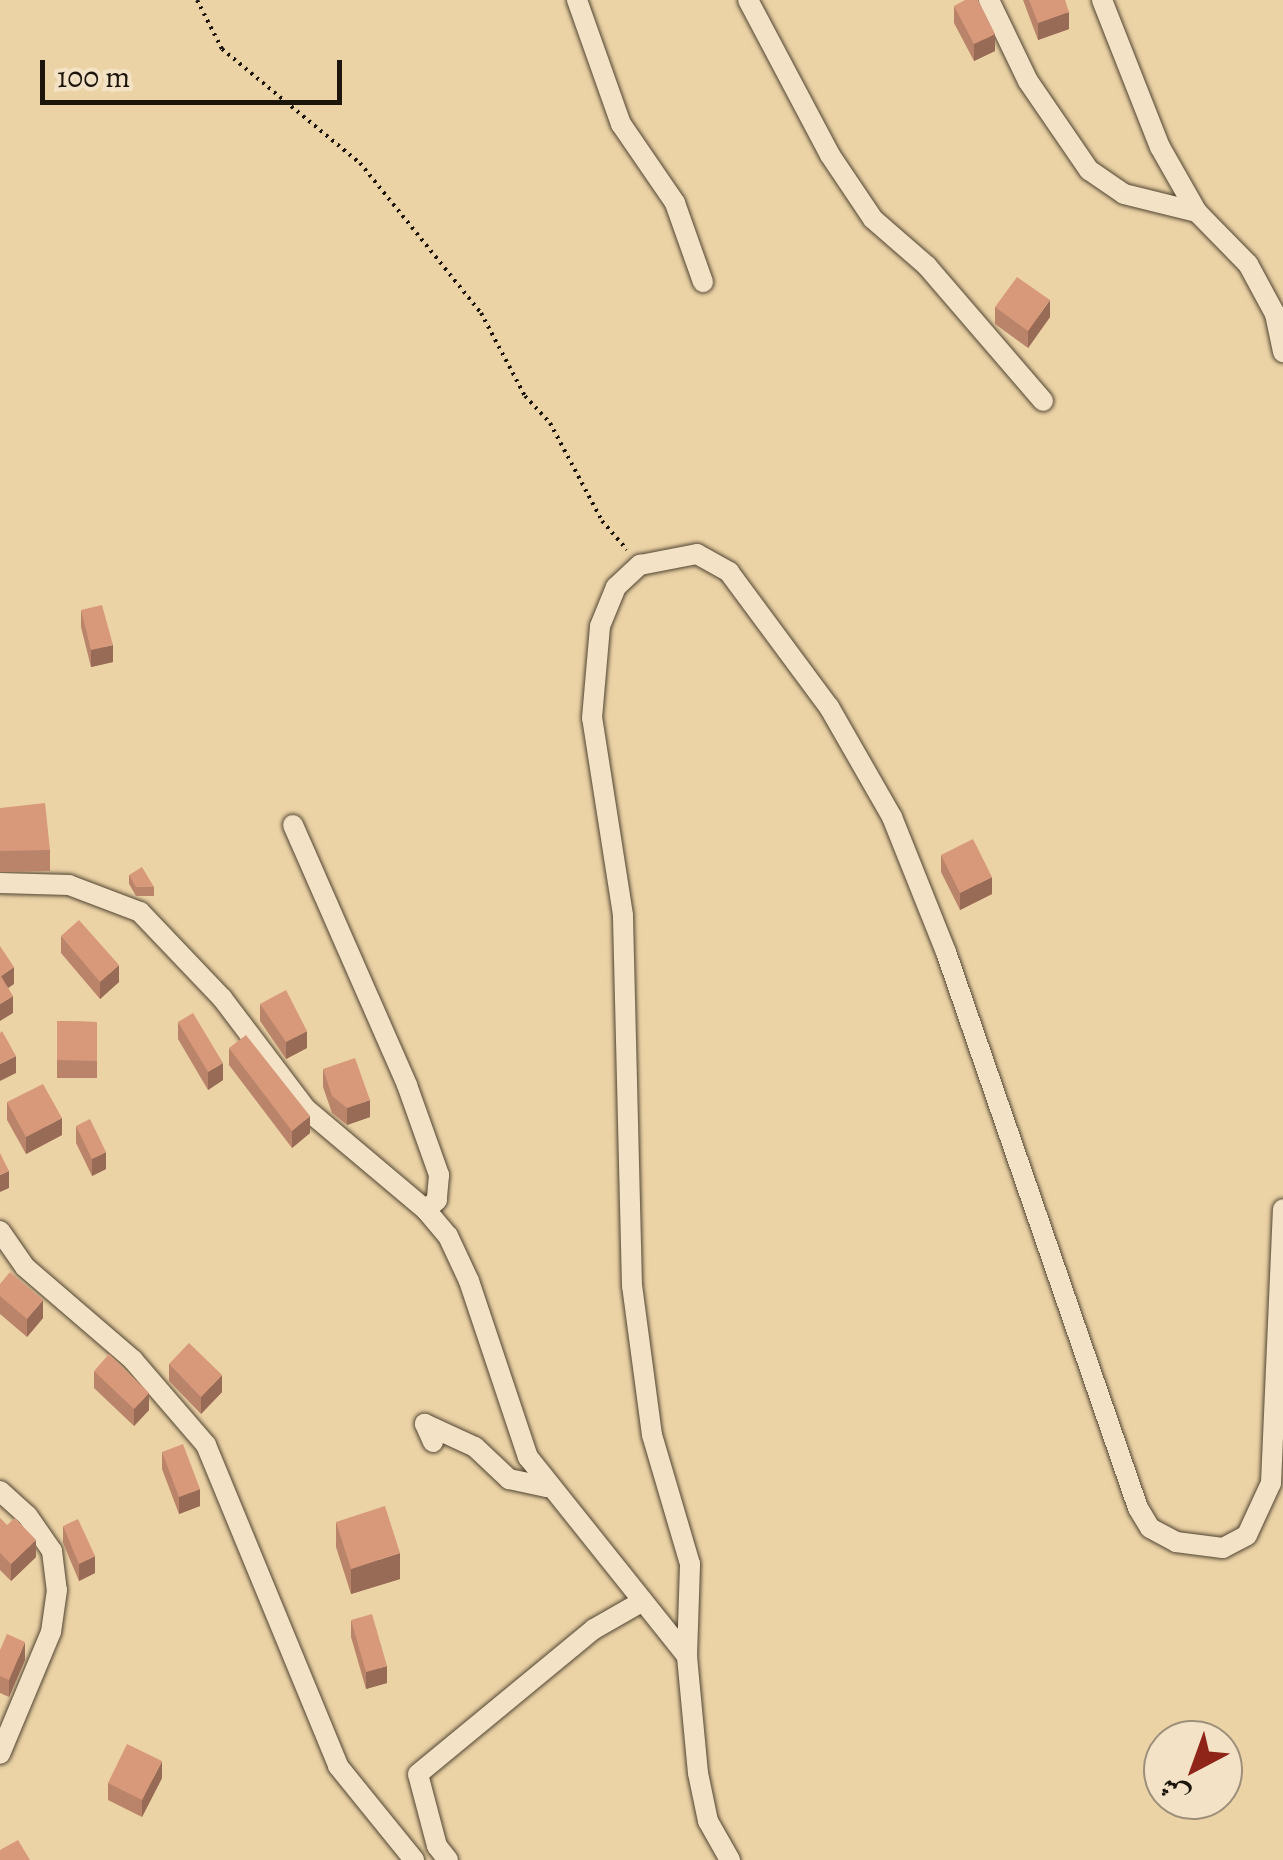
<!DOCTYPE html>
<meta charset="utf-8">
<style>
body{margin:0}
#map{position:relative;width:1283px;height:1860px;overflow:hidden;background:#ecd3a6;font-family:Alegreya,Amiri,serif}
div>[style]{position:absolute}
.path>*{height:4px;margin-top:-2px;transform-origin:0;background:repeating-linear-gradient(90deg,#1c150c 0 2.5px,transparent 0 7.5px)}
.roads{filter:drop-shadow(0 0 2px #504432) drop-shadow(0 0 2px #504432)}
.minor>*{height:20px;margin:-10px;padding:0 10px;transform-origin:10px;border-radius:10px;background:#f3e2c5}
.wall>*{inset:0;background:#ba846a}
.shaded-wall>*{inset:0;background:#976b56}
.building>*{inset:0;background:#d8997b}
span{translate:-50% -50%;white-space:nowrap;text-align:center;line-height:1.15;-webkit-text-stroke:10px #f3e2c5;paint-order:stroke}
.north{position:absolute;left:1143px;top:1720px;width:100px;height:100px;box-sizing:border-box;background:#f3e2c5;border:2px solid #9d907b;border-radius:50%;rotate:221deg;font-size:28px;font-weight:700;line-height:40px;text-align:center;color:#1c150c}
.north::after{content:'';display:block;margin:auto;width:35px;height:45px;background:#8f2418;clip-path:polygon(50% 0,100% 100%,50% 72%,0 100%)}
.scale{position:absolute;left:40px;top:60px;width:302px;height:45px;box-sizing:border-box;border:5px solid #1c150c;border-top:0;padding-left:12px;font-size:30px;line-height:35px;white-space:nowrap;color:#1c150c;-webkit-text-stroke:8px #f3e2c5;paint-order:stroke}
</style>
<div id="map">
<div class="path">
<i style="left:197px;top:0;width:55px;rotate:63deg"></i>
<i style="left:222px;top:49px;width:179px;rotate:39.6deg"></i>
<i style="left:360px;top:163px;width:193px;rotate:51.1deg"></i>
<i style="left:481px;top:313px;width:94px;rotate:62.1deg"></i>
<i style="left:525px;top:396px;width:37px;rotate:47deg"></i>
<i style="left:550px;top:423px;width:111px;rotate:62deg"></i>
<i style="left:602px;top:521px;width:38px;rotate:49deg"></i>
</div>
<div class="roads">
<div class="minor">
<i style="left:577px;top:0;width:132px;rotate:70.5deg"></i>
<i style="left:621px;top:124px;width:96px;rotate:55.6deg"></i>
<i style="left:675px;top:203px;width:84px;rotate:70.5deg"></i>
<i style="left:748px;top:0;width:175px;rotate:62.1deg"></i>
<i style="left:830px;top:155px;width:77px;rotate:56.1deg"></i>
<i style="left:873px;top:219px;width:72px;rotate:41deg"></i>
<i style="left:927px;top:266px;width:178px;rotate:49.3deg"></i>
<i style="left:989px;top:0;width:90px;rotate:64.3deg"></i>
<i style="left:1028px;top:81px;width:108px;rotate:55.6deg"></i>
<i style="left:1089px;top:170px;width:42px;rotate:34.4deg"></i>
<i style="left:1124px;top:194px;width:75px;rotate:13.9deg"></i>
<i style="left:1102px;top:0;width:158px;rotate:68.5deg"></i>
<i style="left:1160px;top:147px;width:75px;rotate:60.4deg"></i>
<i style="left:1197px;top:212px;width:73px;rotate:45.6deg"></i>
<i style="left:1248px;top:264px;width:57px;rotate:61.6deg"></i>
<i style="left:1275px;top:314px;width:39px;rotate:78deg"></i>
<i style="left:293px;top:825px;width:284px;rotate:66.3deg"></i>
<i style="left:407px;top:1085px;width:96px;rotate:70.4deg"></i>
<i style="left:439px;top:1175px;width:25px;rotate:95deg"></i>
<i style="left:437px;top:1200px;width:15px;rotate:138deg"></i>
<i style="left:0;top:883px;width:69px;rotate:1.7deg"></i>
<i style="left:69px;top:885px;width:76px;rotate:20.8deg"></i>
<i style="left:140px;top:912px;width:119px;rotate:46.4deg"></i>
<i style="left:222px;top:998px;width:139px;rotate:52.9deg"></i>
<i style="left:306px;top:1109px;width:157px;rotate:40.1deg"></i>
<i style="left:426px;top:1210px;width:34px;rotate:50deg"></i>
<i style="left:448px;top:1236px;width:50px;rotate:65deg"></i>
<i style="left:469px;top:1281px;width:186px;rotate:71.5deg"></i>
<i style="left:528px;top:1457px;width:255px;rotate:51.4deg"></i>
<i style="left:0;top:1231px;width:44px;rotate:55.2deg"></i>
<i style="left:25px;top:1267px;width:143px;rotate:40.7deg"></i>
<i style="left:133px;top:1360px;width:112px;rotate:49.3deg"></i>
<i style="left:206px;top:1445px;width:347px;rotate:67.6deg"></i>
<i style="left:338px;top:1766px;width:121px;rotate:51deg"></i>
<i style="left:433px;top:1442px;width:20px;rotate:-114deg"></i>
<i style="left:425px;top:1424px;width:55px;rotate:24.7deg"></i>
<i style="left:475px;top:1447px;width:47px;rotate:43.3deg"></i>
<i style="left:509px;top:1479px;width:38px;rotate:12deg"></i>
<i style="left:0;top:1491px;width:36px;rotate:42deg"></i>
<i style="left:27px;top:1515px;width:44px;rotate:55.2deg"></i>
<i style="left:52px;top:1551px;width:39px;rotate:83deg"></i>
<i style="left:57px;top:1590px;width:42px;rotate:98.1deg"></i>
<i style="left:51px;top:1632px;width:132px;rotate:112.7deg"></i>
<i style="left:448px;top:1860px;width:18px;rotate:-128deg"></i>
<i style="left:437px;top:1846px;width:74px;rotate:-104.8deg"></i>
<i style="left:418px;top:1774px;width:228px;rotate:-39.5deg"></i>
<i style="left:594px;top:1629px;width:56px;rotate:-29.7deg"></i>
<i style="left:730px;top:1860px;width:45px;rotate:-119.4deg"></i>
<i style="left:708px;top:1821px;width:49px;rotate:-101.8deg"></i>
<i style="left:698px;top:1773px;width:118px;rotate:-95.4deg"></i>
<i style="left:687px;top:1656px;width:92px;rotate:-88.1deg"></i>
<i style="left:690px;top:1564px;width:134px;rotate:-106.4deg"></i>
<i style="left:652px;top:1435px;width:150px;rotate:-97.6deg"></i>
<i style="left:632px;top:1286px;width:371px;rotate:-91.4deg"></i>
<i style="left:623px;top:915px;width:199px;rotate:-98.9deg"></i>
<i style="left:592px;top:718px;width:92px;rotate:-85deg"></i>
<i style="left:600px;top:626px;width:42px;rotate:-67.7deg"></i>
<i style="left:616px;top:587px;width:33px;rotate:-43deg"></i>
<i style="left:640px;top:565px;width:58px;rotate:-10.9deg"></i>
<i style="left:697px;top:554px;width:37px;rotate:29deg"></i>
<i style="left:729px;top:572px;width:168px;rotate:53.5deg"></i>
<i style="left:829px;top:707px;width:127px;rotate:60.2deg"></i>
<i style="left:892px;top:817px;width:145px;rotate:68.2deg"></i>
<i style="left:946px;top:952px;width:588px;rotate:70.95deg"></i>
<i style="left:1138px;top:1508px;width:23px;rotate:59deg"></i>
<i style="left:1150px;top:1528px;width:30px;rotate:28deg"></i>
<i style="left:1176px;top:1542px;width:47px;rotate:7.3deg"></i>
<i style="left:1223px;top:1548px;width:27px;rotate:-28deg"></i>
<i style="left:1247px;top:1535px;width:57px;rotate:-65.2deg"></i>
<i style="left:1271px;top:1483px;width:274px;rotate:-87.5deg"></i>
</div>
</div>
<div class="wall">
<i style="clip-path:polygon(1023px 0,1065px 0,1069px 29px,1038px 40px)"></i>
<i style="clip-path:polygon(954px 6px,995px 51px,974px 61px,954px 23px)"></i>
<i style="clip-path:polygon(995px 307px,1050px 317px,1028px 348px,995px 324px)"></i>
<i style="clip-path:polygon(81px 610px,113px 662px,91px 667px,81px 627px)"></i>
<i style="clip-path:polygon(0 808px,50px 850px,50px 871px,0 872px)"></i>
<i style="clip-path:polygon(941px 855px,992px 894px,960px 910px,941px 872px)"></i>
<i style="clip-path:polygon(129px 875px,154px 887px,154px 896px,136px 896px,129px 884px)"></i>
<i style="clip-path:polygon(61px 936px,119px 982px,100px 999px,61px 953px)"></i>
<i style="clip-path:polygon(260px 1004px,307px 1048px,286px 1059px,260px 1021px)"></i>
<i style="clip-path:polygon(57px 1021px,97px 1022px,97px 1078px,57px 1078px)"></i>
<i style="clip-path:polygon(178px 1022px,223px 1080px,208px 1090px,178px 1039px)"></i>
<i style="clip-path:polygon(229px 1048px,310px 1133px,292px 1148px,229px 1065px)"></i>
<i style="clip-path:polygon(323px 1069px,370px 1117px,347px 1125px,332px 1113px,323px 1087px)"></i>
<i style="clip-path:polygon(7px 1102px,62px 1135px,26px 1154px,7px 1120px)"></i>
<i style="clip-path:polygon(76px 1126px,106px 1169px,92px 1176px,76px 1143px)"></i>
<i style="clip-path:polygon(0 1284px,43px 1318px,27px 1337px,0 1314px)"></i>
<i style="clip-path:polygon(169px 1364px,222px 1392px,201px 1414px,169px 1381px)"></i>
<i style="clip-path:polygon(94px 1371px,149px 1410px,134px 1426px,94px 1388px)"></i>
<i style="clip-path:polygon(162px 1452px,200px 1506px,179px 1514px,162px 1469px)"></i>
<i style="clip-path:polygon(0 1518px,36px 1557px,11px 1581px,0 1570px)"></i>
<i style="clip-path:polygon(336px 1522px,400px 1579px,351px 1594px,336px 1547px)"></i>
<i style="clip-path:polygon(63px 1526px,95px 1573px,79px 1581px,63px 1543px)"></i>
<i style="clip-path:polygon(351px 1620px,387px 1683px,366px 1689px,351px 1637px)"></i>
<i style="clip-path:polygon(0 1650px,25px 1660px,9px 1697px,0 1693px)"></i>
<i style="clip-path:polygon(162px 1778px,142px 1817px,108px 1800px,108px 1783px)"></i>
</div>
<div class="shaded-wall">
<i style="clip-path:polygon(1069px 12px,1069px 29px,1038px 40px,1038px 23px)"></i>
<i style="clip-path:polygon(995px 34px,995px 51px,974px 61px,974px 44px)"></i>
<i style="clip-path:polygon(1050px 300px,1050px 317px,1028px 348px,1028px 331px)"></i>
<i style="clip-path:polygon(113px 645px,113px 662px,91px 667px,91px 650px)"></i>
<i style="clip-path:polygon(992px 877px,992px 894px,960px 910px,960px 893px)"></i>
<i style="clip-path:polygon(119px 965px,119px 982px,100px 999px,100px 982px)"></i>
<i style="clip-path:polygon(14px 967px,14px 984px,1px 993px,1px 976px)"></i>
<i style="clip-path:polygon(13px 996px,13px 1013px,0 1021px,0 1004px)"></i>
<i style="clip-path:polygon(307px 1031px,307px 1048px,286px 1059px,286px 1042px)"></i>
<i style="clip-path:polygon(16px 1056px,16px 1073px,0 1081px,0 1064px)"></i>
<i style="clip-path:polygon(223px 1063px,223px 1080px,208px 1090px,208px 1072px)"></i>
<i style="clip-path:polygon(370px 1100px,370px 1117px,347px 1125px,347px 1108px)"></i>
<i style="clip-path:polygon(310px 1116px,310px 1133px,292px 1148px,292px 1131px)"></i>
<i style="clip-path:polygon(62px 1118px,62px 1135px,26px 1154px,26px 1137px)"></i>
<i style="clip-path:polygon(106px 1152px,106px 1169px,92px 1176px,92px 1159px)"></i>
<i style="clip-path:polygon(9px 1171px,9px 1188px,0 1192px,0 1175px)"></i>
<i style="clip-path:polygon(43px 1300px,43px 1318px,27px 1337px,27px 1319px)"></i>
<i style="clip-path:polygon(222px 1375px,222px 1392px,201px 1414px,201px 1397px)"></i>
<i style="clip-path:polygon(149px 1393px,149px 1410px,134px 1426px,134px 1409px)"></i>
<i style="clip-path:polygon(200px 1489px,200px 1506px,179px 1514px,179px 1497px)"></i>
<i style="clip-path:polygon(36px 1540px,36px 1557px,11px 1581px,11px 1564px)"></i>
<i style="clip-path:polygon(400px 1553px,400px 1579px,351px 1594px,351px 1569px)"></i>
<i style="clip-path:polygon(95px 1556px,95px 1573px,79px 1581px,79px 1564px)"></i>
<i style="clip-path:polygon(25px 1642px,25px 1660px,9px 1697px,9px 1680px)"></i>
<i style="clip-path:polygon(387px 1666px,387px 1683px,366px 1689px,366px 1672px)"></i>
<i style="clip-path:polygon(162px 1761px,162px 1778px,142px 1817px,142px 1800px)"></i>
</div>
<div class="building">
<i style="clip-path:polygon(965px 0,978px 0,995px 34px,974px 44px,954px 6px)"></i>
<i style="clip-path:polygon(1029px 0,1065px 0,1069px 12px,1038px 23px)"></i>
<i style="clip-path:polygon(1017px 277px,1050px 300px,1028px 331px,995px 307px)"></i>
<i style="clip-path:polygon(102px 605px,113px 645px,91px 650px,81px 610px)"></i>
<i style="clip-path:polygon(45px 803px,50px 850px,0 851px,0 808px)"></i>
<i style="clip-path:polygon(973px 839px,992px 877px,960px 893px,941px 855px)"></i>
<i style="clip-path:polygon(142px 867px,154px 887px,136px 887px,129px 875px)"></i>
<i style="clip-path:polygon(79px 920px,119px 965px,100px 982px,61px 936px)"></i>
<i style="clip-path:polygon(0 946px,14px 967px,1px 976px,13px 996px,0 1004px)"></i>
<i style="clip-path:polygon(286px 990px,307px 1031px,286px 1042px,260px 1004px)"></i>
<i style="clip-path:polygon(193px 1013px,223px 1063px,208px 1072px,178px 1022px)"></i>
<i style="clip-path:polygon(57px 1021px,97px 1022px,97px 1061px,57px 1060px)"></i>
<i style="clip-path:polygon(2px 1031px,16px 1056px,0 1064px,0 1033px)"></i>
<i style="clip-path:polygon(246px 1035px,310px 1116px,292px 1131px,229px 1048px)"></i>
<i style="clip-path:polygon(355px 1058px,370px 1100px,347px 1108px,332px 1096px,323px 1069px)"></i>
<i style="clip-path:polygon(43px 1084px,62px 1118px,26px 1137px,7px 1102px)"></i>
<i style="clip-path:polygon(90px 1119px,106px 1152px,92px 1159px,76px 1126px)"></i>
<i style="clip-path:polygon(0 1153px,9px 1171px,0 1175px)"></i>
<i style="clip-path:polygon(10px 1272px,43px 1300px,27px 1319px,0 1296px,0 1284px)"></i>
<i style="clip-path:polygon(189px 1343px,222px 1375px,201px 1397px,169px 1364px)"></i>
<i style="clip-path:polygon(109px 1354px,149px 1393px,134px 1409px,94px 1371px)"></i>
<i style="clip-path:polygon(183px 1444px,200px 1489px,179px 1497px,162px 1452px)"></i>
<i style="clip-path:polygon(385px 1506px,400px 1553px,351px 1569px,336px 1522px)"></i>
<i style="clip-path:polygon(0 1518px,7px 1525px,15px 1518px,36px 1540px,11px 1564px,0 1553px)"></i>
<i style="clip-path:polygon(78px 1519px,95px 1556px,79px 1564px,63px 1526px)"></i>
<i style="clip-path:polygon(372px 1614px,387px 1666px,366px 1672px,351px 1620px)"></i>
<i style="clip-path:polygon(7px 1634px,25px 1642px,9px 1680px,0 1676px,0 1650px)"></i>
<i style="clip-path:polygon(127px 1744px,162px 1761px,142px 1800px,108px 1783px)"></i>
<i style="clip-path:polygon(18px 1840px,30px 1860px,0 1860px,0 1850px)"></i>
</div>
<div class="north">ش</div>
<div class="scale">100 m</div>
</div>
